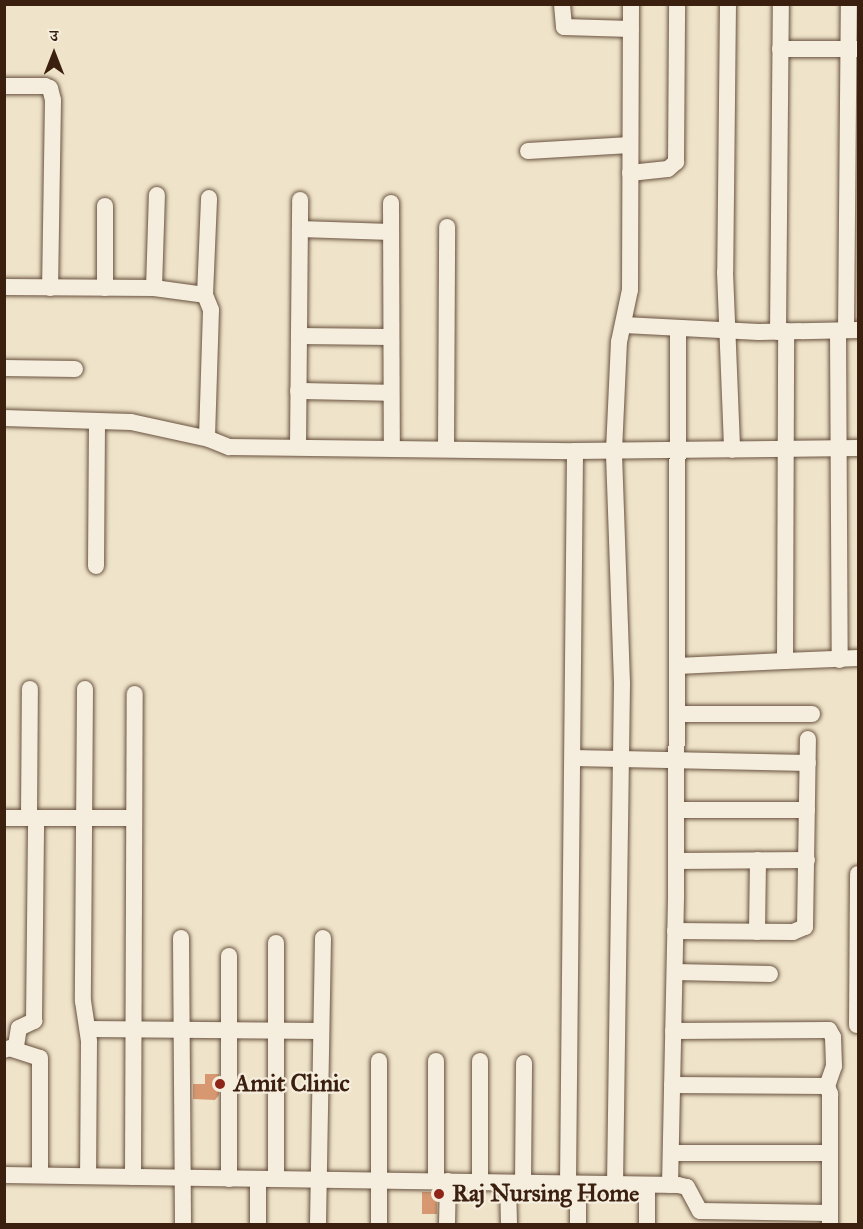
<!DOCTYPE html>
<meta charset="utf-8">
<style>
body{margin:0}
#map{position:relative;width:863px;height:1229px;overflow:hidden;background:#efe4ca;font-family:"IM FELL Great Primer","Noto Serif Devanagari",serif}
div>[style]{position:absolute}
.building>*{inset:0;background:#d79871}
.roads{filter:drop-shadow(0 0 2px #68513e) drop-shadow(0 0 2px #68513e)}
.street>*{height:16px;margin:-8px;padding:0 8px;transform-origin:8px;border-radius:8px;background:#f5eddd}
.dots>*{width:16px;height:16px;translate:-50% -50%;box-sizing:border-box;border:3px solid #f5eddd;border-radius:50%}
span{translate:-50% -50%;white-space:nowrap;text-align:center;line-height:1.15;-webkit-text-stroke:4.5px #f5eddd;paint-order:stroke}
.poi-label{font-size:24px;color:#3b2010;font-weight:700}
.left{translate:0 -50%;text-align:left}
.frame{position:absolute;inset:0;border:6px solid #3b2010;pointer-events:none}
.north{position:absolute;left:24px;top:24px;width:60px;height:60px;-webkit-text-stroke:4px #f5eddd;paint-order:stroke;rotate:0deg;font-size:16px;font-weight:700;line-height:24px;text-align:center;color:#3b2010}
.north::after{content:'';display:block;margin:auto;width:21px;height:27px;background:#3b2010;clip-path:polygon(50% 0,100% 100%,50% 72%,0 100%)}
</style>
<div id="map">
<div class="building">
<i style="clip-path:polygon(205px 1074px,219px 1074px,219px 1095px,215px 1100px,193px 1099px,193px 1084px,205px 1084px)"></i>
<i style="clip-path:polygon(422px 1192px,437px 1192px,437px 1214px,422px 1214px)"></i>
</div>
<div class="roads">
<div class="street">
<i style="left:562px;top:4px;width:23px;rotate:85deg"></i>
<i style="left:564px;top:27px;width:67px;rotate:1.7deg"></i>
<i style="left:728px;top:4px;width:268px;rotate:90.6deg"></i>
<i style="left:725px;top:272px;width:178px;rotate:87.7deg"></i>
<i style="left:780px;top:49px;width:77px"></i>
<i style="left:4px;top:86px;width:41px"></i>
<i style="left:45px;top:86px;width:5px;rotate:22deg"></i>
<i style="left:50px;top:88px;width:12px;rotate:76deg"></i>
<i style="left:53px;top:100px;width:188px;rotate:90.9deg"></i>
<i style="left:528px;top:151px;width:102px;rotate:-3.4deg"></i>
<i style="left:630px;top:173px;width:38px;rotate:-6deg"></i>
<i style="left:668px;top:169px;width:11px;rotate:-41deg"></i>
<i style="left:676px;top:162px;width:158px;rotate:-89.6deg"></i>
<i style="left:391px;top:203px;width:245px;rotate:89.8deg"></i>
<i style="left:105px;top:206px;width:82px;rotate:90deg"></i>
<i style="left:300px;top:229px;width:91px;rotate:1.9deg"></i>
<i style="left:4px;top:287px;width:150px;rotate:0.4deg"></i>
<i style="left:154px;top:288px;width:51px;rotate:7.8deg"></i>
<i style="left:205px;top:295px;width:16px;rotate:68deg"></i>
<i style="left:211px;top:310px;width:125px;rotate:91.8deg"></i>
<i style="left:207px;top:435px;width:4px;rotate:63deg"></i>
<i style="left:209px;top:439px;width:22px;rotate:22deg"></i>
<i style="left:229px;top:447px;width:346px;rotate:0.7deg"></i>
<i style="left:575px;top:451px;width:283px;rotate:-0.6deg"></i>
<i style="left:154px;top:288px;width:93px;rotate:-88.2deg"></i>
<i style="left:205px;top:295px;width:97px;rotate:-87.6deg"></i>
<i style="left:624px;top:325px;width:135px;rotate:3deg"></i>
<i style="left:759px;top:332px;width:99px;rotate:-1.2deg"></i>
<i style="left:846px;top:330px;width:326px;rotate:-89.5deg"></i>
<i style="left:838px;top:331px;width:329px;rotate:89.7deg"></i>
<i style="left:778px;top:332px;width:328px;rotate:-89.5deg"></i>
<i style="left:299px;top:336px;width:92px;rotate:0.6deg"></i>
<i style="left:4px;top:368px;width:71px;rotate:0.8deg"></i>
<i style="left:298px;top:391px;width:93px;rotate:1.2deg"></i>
<i style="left:4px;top:418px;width:127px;rotate:1.8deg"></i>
<i style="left:131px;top:422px;width:80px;rotate:12.3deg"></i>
<i style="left:298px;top:447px;width:247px;rotate:-89.5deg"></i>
<i style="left:446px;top:448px;width:221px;rotate:-89.7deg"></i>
<i style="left:96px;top:566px;width:145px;rotate:-89.6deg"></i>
<i style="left:785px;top:661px;width:73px;rotate:-2.4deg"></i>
<i style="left:677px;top:666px;width:108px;rotate:-2.7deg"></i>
<i style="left:785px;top:661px;width:330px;rotate:-89.8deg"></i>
<i style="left:85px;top:689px;width:312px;rotate:90.4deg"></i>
<i style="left:83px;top:1001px;width:40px;rotate:81.5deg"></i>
<i style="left:89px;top:1041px;width:135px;rotate:90.4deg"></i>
<i style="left:677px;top:714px;width:135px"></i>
<i style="left:573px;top:758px;width:235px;rotate:1.2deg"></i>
<i style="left:676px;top:810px;width:131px"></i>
<i style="left:4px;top:818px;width:129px"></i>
<i style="left:29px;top:818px;width:129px;rotate:-89.6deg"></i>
<i style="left:676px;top:861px;width:131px;rotate:-0.4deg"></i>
<i style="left:675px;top:931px;width:118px;rotate:0.5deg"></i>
<i style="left:793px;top:932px;width:13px;rotate:-23deg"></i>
<i style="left:805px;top:927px;width:188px;rotate:-89.1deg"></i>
<i style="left:757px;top:932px;width:72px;rotate:-89.2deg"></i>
<i style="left:181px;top:938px;width:286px;rotate:89.6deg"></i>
<i style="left:229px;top:956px;width:223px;rotate:90deg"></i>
<i style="left:675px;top:972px;width:95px;rotate:1.2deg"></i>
<i style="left:857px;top:1025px;width:151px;rotate:-89.6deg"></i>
<i style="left:88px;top:1029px;width:233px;rotate:0.5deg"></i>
<i style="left:673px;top:1031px;width:156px;rotate:-0.4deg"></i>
<i style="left:829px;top:1030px;width:8px;rotate:60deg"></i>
<i style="left:833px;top:1037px;width:29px;rotate:88deg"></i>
<i style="left:834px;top:1066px;width:21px;rotate:109deg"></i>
<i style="left:12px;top:1049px;width:29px;rotate:18deg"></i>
<i style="left:40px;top:1058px;width:117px;rotate:90deg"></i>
<i style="left:4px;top:1050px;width:13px;rotate:-18deg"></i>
<i style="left:16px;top:1046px;width:18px;rotate:-81deg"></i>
<i style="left:19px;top:1028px;width:17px;rotate:-25deg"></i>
<i style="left:34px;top:1021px;width:203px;rotate:-89.4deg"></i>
<i style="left:480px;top:1061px;width:121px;rotate:90deg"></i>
<i style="left:672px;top:1085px;width:155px;rotate:0.4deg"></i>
<i style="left:827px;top:1086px;width:9px;rotate:69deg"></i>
<i style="left:830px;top:1094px;width:130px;rotate:90deg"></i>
<i style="left:671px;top:1153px;width:159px"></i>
<i style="left:4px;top:1175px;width:674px;rotate:0.85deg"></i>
<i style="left:678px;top:1185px;width:9px;rotate:13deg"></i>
<i style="left:687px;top:1187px;width:27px;rotate:62deg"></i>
<i style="left:700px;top:1211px;width:130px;rotate:0.9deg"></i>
<i style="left:133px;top:1177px;width:483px;rotate:-89.8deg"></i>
<i style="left:258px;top:1179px;width:45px;rotate:90deg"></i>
<i style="left:276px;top:1179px;width:236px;rotate:-90deg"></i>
<i style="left:436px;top:1181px;width:120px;rotate:-90deg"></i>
<i style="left:508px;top:1183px;width:41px;rotate:88.6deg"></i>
<i style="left:523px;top:1183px;width:120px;rotate:-89.5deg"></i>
<i style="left:568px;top:1184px;width:733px;rotate:-89.45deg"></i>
<i style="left:578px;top:1184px;width:40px;rotate:90deg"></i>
<i style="left:615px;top:1185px;width:502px;rotate:-89.2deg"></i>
<i style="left:622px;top:683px;width:232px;rotate:-92deg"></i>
<i style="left:614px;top:451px;width:109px;rotate:-87.4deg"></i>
<i style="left:619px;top:342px;width:53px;rotate:-78.1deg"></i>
<i style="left:630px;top:290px;width:286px;rotate:-89.8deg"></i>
<i style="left:647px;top:1185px;width:39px;rotate:90deg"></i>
<i style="left:670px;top:1185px;width:291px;rotate:-88.8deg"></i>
<i style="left:676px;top:894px;width:566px;rotate:-89.8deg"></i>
<i style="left:318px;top:1224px;width:286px;rotate:-89deg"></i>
<i style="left:379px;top:1224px;width:163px;rotate:-90deg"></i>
<i style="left:447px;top:1224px;width:43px;rotate:-88.7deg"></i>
</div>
</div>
<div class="dots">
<i style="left:220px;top:1084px;background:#8f2418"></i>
<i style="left:439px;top:1194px;background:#8f2418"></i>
</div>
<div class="poi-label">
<span class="left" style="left:234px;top:1084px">Amit Clinic</span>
<span class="left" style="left:452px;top:1194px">Raj Nursing Home</span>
</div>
<div class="frame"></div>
<div class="north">उ</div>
</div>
